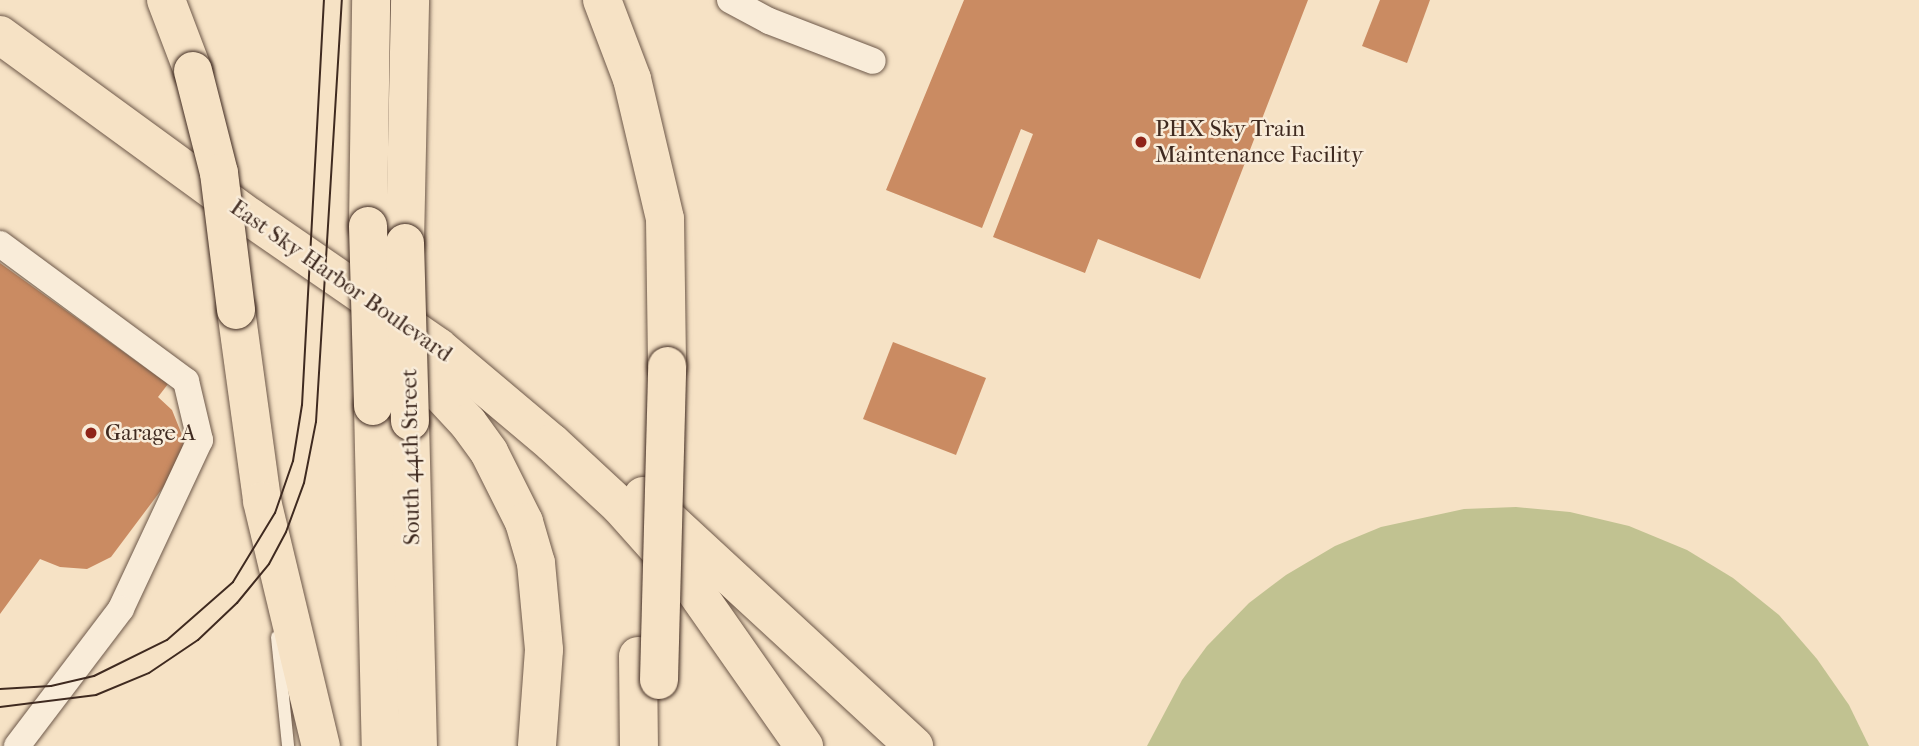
<!DOCTYPE html>
<style>
body{margin:0}
#map{position:relative;width:1919px;height:746px;overflow:hidden;background:#f6e2c5;font-family:"IM FELL French Canon",serif}
div>[style]{position:absolute}
.green>*{inset:0;background:#c1c291}
.building>*{inset:0;background:#ca8b62}
.roads{filter:drop-shadow(0 0 2px #6d5849) drop-shadow(0 0 2px #6d5849)}
.lane>*{height:12px;margin:-6px;padding:0 6px;transform-origin:6px;border-radius:6px;background:#f9ecd9}
.street>*{height:26px;margin:-13px;padding:0 13px;transform-origin:13px;border-radius:13px;background:#f9ecd9}
.primary>*{height:38px;margin:-19px;padding:0 19px;transform-origin:19px;border-radius:19px;background:#f6e2c5}
.highway>*{height:38px;margin:-19px;padding:0 19px;transform-origin:19px;border-radius:19px;background:#f6e2c5}
.tram>*{height:2px;margin:-1px;padding:0 1px;transform-origin:1px;border-radius:1px;background:#3f2a20}
.bridges{filter:drop-shadow(0 0 2px #3f2a20) drop-shadow(0 0 2px #3f2a20)}
.primary-bridge>*{height:38px;margin:-19px;padding:0 19px;transform-origin:19px;border-radius:19px;background:#f6e2c5}
.highway-bridge>*{height:38px;margin:-19px;padding:0 19px;transform-origin:19px;border-radius:19px;background:#f6e2c5}
.dots>*{width:19px;height:19px;translate:-50% -50%;box-sizing:border-box;border:4px solid #f9ecd9;border-radius:50%}
span{translate:-50% -50%;white-space:nowrap;text-align:center;line-height:1.15;-webkit-text-stroke:5px #f9ecd9;paint-order:stroke}
.poi-label{font-size:23px;color:#3f2a20}
.left{translate:0 -50%;text-align:left}
.street-label{font-size:23px;color:#3f2a20}
</style>
<div id="map">
<div class="green">
<i style="clip-path:polygon(1516px 507px,1570px 512px,1629px 526px,1687px 550px,1733px 578px,1779px 615px,1817px 659px,1849px 705px,1869px 746px,1147px 746px,1182px 680px,1207px 646px,1249px 603px,1286px 575px,1335px 546px,1381px 527px,1464px 509px)"></i>
</div>
<div class="building">
<i style="clip-path:polygon(964px 0,1308px 0,1200px 279px,1098px 239px,1085px 273px,993px 237px,1033px 134px,1021px 129px,982px 228px,886px 190px)"></i>
<i style="clip-path:polygon(1380px 0,1430px 0,1407px 63px,1362px 46px)"></i>
<i style="clip-path:polygon(0 263px,168px 384px,158px 397px,172px 410px,184px 440px,177px 469px,111px 557px,87px 569px,60px 567px,40px 559px,0 614px)"></i>
<i style="clip-path:polygon(893px 342px,986px 378px,956px 455px,863px 419px)"></i>
</div>
<div class="roads">
<div class="lane">
<i style="left:277px;top:637px;width:110px;rotate:84.2deg"></i>
</div>
<div class="street">
<i style="left:730px;top:0;width:44px;rotate:28.3deg"></i>
<i style="left:769px;top:21px;width:111px;rotate:21deg"></i>
<i style="left:0;top:244px;width:231px;rotate:36.4deg"></i>
<i style="left:186px;top:381px;width:61px;rotate:76.7deg"></i>
<i style="left:200px;top:440px;width:187px;rotate:115.1deg"></i>
<i style="left:121px;top:609px;width:172px;rotate:127.2deg"></i>
</div>
<div class="primary">
<i style="left:166px;top:0;width:76px;rotate:69.2deg"></i>
<i style="left:368px;top:226px;width:226px;rotate:-89.2deg"></i>
<i style="left:405px;top:243px;width:243px;rotate:-88.8deg"></i>
<i style="left:236px;top:310px;width:193px;rotate:82.2deg"></i>
<i style="left:262px;top:501px;width:252px;rotate:76.5deg"></i>
<i style="left:373px;top:406px;width:340px;rotate:88.7deg"></i>
<i style="left:410px;top:421px;width:325px;rotate:88.6deg"></i>
</div>
<div class="highway">
<i style="left:602px;top:0;width:85px;rotate:69.2deg"></i>
<i style="left:632px;top:79px;width:144px;rotate:76.7deg"></i>
<i style="left:665px;top:219px;width:147px;rotate:89.2deg"></i>
<i style="left:0;top:35px;width:311px;rotate:36.1deg"></i>
<i style="left:251px;top:218px;width:227px;rotate:34.6deg"></i>
<i style="left:438px;top:347px;width:149px;rotate:40.1deg"></i>
<i style="left:552px;top:443px;width:93px;rotate:42.8deg"></i>
<i style="left:620px;top:506px;width:111px;rotate:48.3deg"></i>
<i style="left:694px;top:589px;width:192px;rotate:55deg"></i>
<i style="left:389px;top:338px;width:116px;rotate:47.1deg"></i>
<i style="left:468px;top:423px;width:36px;rotate:54deg"></i>
<i style="left:489px;top:452px;width:78px;rotate:63.4deg"></i>
<i style="left:524px;top:522px;width:43px;rotate:73.7deg"></i>
<i style="left:536px;top:563px;width:87px;rotate:84.7deg"></i>
<i style="left:544px;top:650px;width:96px;rotate:94.2deg"></i>
<i style="left:643px;top:496px;width:369px;rotate:42.7deg"></i>
<i style="left:638px;top:656px;width:90px;rotate:89.4deg"></i>
</div>
</div>
<div class="tram">
<i style="left:0;top:689px;width:51px;rotate:-3.4deg"></i>
<i style="left:51px;top:686px;width:44px;rotate:-13.1deg"></i>
<i style="left:94px;top:676px;width:81px;rotate:-26.3deg"></i>
<i style="left:167px;top:640px;width:88px;rotate:-41.3deg"></i>
<i style="left:233px;top:582px;width:81px;rotate:-58.7deg"></i>
<i style="left:275px;top:513px;width:55px;rotate:-70.9deg"></i>
<i style="left:293px;top:461px;width:57px;rotate:-80.9deg"></i>
<i style="left:302px;top:405px;width:406px;rotate:-86.9deg"></i>
<i style="left:0;top:707px;width:97px;rotate:-7.1deg"></i>
<i style="left:96px;top:695px;width:57px;rotate:-22.5deg"></i>
<i style="left:149px;top:673px;width:59px;rotate:-34deg"></i>
<i style="left:198px;top:640px;width:54px;rotate:-43.5deg"></i>
<i style="left:237px;top:603px;width:50px;rotate:-50.6deg"></i>
<i style="left:269px;top:564px;width:36px;rotate:-62deg"></i>
<i style="left:286px;top:532px;width:52px;rotate:-69.8deg"></i>
<i style="left:304px;top:483px;width:62px;rotate:-78.9deg"></i>
<i style="left:316px;top:422px;width:423px;rotate:-86.5deg"></i>
</div>
<div class="bridges">
<div class="primary-bridge">
<i style="left:193px;top:71px;width:105px;rotate:75.7deg"></i>
<i style="left:219px;top:173px;width:138px;rotate:82.9deg"></i>
<i style="left:368px;top:226px;width:180px;rotate:88.4deg"></i>
<i style="left:405px;top:243px;width:178px;rotate:88.4deg"></i>
</div>
<div class="highway-bridge">
<i style="left:659px;top:680px;width:314px;rotate:-88.5deg"></i>
</div>
</div>
<div class="dots">
<i style="left:1141px;top:142px;background:#8f2418"></i>
<i style="left:91px;top:433px;background:#8f2418"></i>
</div>
<div class="poi-label">
<span class="left" style="left:1155px;top:142px">PHX Sky Train<br>Maintenance Facility</span>
<span class="left" style="left:105px;top:433px">Garage A</span>
</div>
<div class="street-label">
<span style="left:341px;top:281px;rotate:35deg">East Sky Harbor Boulevard</span>
<span style="left:411px;top:457px;rotate:-91deg">South 44th Street</span>
</div>
</div>
